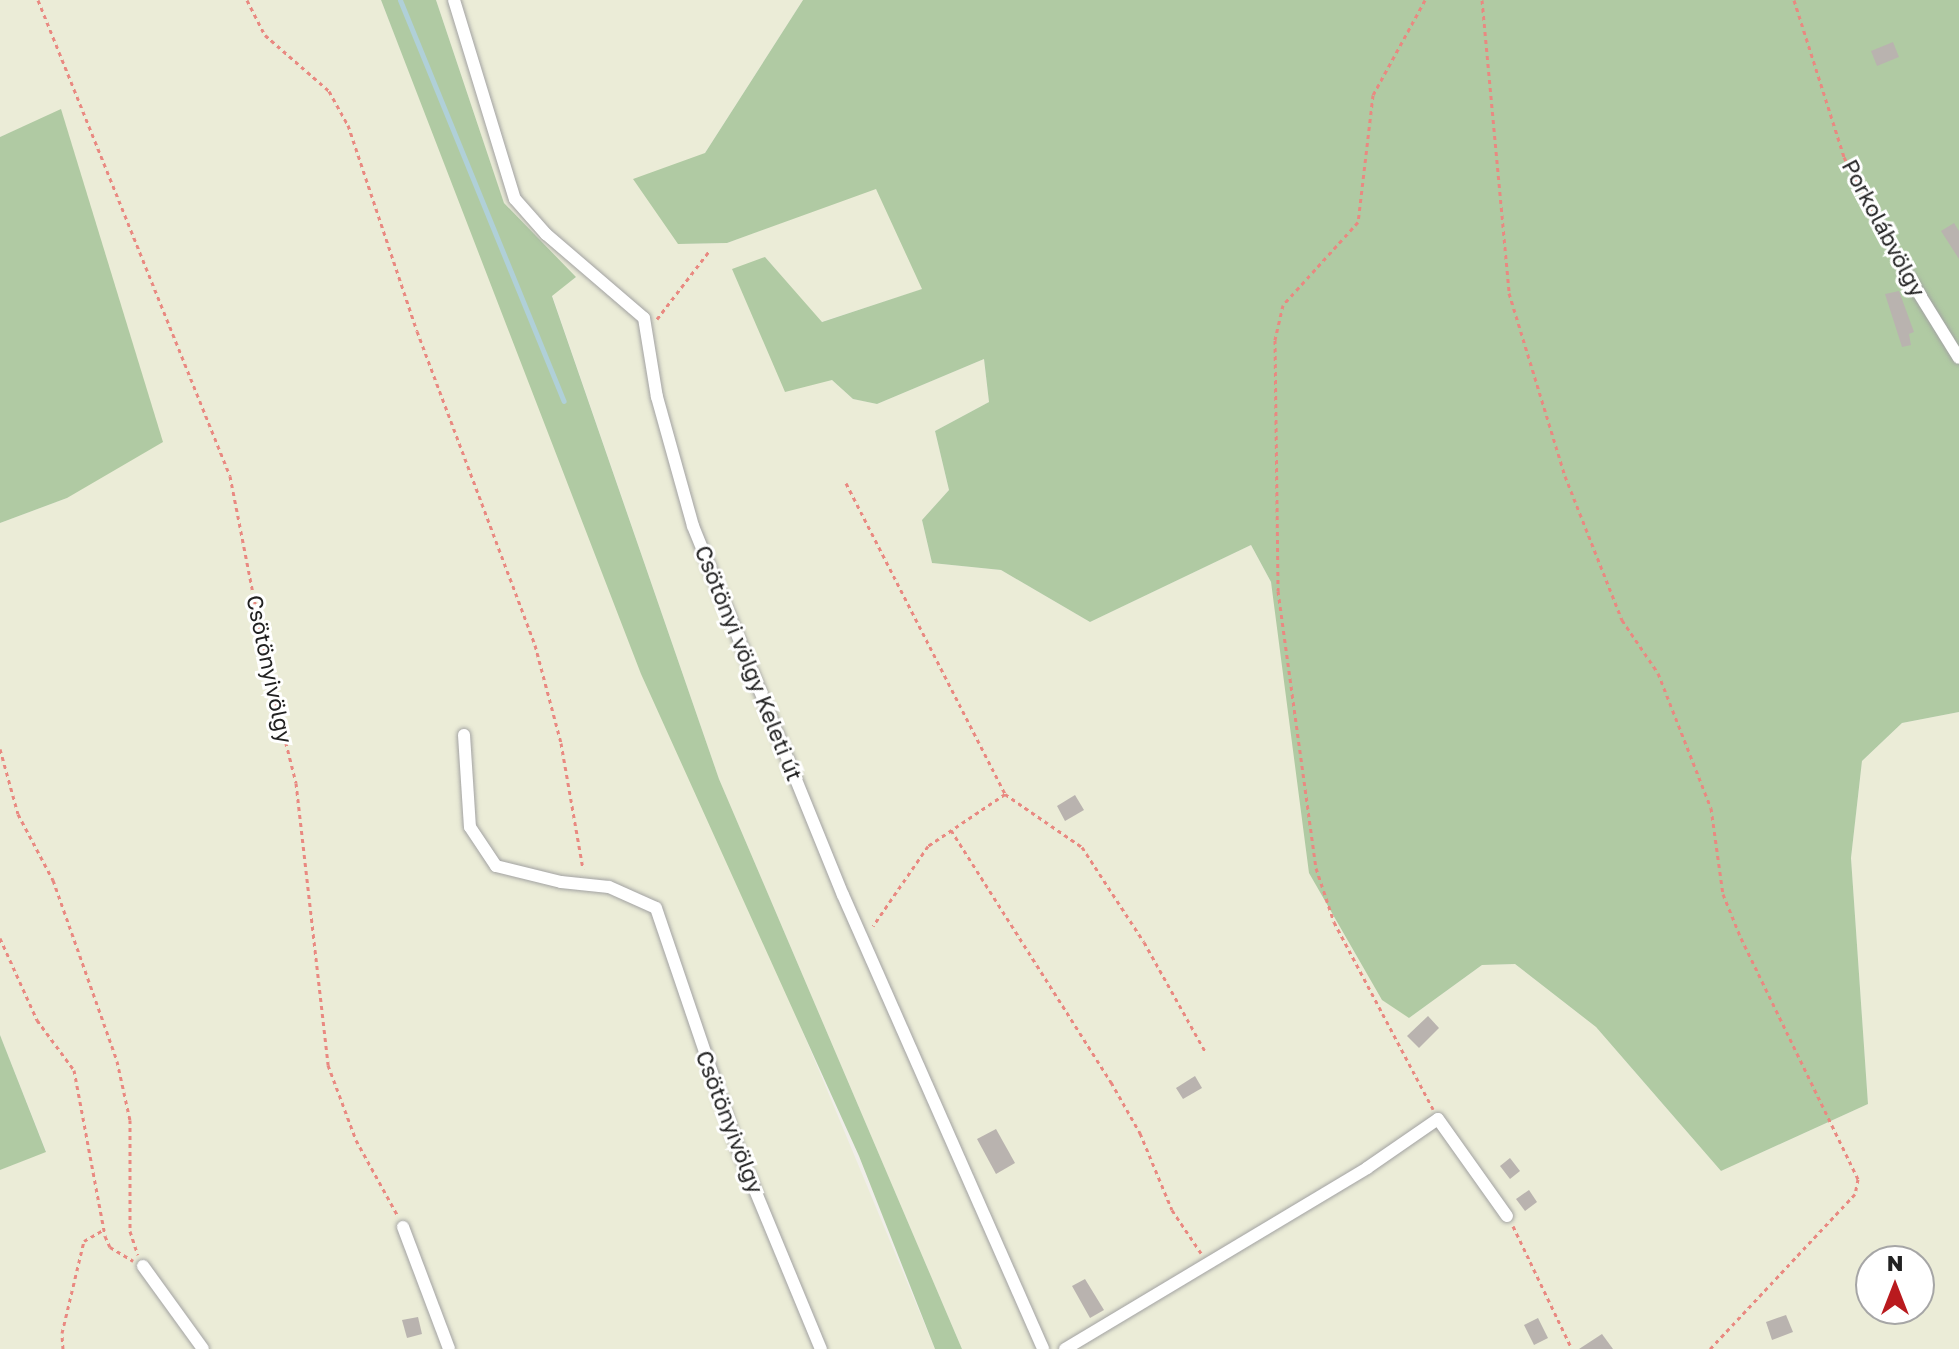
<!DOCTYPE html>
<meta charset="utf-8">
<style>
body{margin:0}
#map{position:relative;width:1959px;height:1349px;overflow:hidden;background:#f0eee9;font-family:"Golos Text",sans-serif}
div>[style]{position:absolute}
.farmland>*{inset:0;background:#ebecd7}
.forest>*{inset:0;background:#b0caa3}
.stream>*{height:5px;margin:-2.5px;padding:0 2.5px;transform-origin:2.5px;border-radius:2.5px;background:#b0d0d8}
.building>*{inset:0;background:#b9b3af}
.path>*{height:3px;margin-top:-1.5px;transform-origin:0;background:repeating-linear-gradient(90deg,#e98981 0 4px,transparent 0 8px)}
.roads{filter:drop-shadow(0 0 2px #a2a2a2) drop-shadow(0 0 2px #a2a2a2)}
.minor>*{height:12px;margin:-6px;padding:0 6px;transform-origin:6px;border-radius:6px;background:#fff}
span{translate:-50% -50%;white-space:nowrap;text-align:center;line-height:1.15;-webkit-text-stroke:6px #fff;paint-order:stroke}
.street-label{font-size:22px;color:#212121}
.north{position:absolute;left:1855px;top:1245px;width:80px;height:80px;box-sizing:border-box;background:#fff;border:2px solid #a6a6a6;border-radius:50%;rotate:0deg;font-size:22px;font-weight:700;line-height:32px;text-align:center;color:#212121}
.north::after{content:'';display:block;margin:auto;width:28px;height:36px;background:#b91a1e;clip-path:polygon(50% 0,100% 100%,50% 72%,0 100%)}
</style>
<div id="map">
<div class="farmland">
<i style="clip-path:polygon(0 0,381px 0,513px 336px,935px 1349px,0 1349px,0 1170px,46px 1151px,0 1035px,0 523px,67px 498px,61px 110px,0 137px)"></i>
<i style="clip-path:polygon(evenodd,436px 0,803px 0,705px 153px,678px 244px,727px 243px,876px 188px,923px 289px,821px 322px,765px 257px,832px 380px,853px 399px,877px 404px,984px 359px,989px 402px,935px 431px,949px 490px,922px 520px,932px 563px,1001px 570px,1090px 622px,1251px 545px,1271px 582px,1409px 1018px,1482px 965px,1515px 964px,1596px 1027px,1721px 1171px,1868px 1104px,1851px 858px,1862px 761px,1902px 723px,1959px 712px,1959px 1349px,962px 1349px,719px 779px,552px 295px,576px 277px,504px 203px,436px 0,1871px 1261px,1919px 1261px,1919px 1309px,1871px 1309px,1871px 1261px)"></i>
</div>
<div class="forest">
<i style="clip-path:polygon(381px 0,436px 0,504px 203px,576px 277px,552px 296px,719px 779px,962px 1349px,935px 1349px,859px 1156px,641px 674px)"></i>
<i style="clip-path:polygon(803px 0,1959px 0,1959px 712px,1902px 723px,1862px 761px,1851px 858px,1868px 1104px,1721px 1171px,1596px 1027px,1515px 964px,1482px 965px,1409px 1018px,1382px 1000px,1309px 873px,1271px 582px,1251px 545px,1090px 622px,1001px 570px,932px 563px,922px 520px,949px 490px,935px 431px,989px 402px,984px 359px,877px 404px,853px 399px,832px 380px,785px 392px,732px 269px,765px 257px,822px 322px,922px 289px,876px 189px,727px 243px,678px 244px,633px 179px,705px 153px)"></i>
<i style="clip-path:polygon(61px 109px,163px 442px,67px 498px,0 523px,0 137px)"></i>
<i style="clip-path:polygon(0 1035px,46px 1152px,0 1170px)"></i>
</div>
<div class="stream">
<i style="left:400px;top:0;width:433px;rotate:67.8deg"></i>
</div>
<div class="building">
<i style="clip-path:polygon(1893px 42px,1899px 57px,1877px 66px,1871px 51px)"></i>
<i style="clip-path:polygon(1954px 223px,1959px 231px,1959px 259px,1941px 231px)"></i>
<i style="clip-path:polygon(1899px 291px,1914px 332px,1909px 334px,1911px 345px,1902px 347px,1885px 294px)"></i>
<i style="clip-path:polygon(1075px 795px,1084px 810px,1065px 821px,1057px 806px)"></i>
<i style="clip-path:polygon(1428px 1016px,1439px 1028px,1419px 1048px,1407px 1036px)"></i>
<i style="clip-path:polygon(1195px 1076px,1202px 1088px,1183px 1099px,1176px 1088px)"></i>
<i style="clip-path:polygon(996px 1129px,1015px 1163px,996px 1174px,977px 1139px)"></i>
<i style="clip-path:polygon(1510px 1158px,1520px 1171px,1510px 1179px,1500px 1166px)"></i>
<i style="clip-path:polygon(1529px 1190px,1537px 1202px,1525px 1211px,1516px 1199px)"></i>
<i style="clip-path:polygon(1085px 1279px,1104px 1310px,1090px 1318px,1072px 1286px)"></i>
<i style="clip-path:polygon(1786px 1315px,1793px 1332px,1772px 1340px,1766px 1322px)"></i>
<i style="clip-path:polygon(418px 1317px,422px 1334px,407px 1338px,402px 1320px)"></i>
<i style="clip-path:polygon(1538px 1318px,1548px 1338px,1534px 1345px,1524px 1325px)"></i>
<i style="clip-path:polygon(1602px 1334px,1613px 1349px,1579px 1349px)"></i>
</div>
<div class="path">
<i style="left:38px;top:0;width:513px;rotate:68.03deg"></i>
<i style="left:230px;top:476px;width:208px;rotate:78.9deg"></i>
<i style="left:270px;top:680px;width:106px;rotate:75.8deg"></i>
<i style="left:296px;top:783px;width:284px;rotate:83.5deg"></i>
<i style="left:328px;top:1065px;width:80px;rotate:69.5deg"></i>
<i style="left:356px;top:1140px;width:87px;rotate:61.1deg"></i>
<i style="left:247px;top:0;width:39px;rotate:63deg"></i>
<i style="left:265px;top:35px;width:85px;rotate:41.2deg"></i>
<i style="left:329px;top:91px;width:39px;rotate:61deg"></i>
<i style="left:348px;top:125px;width:217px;rotate:71.5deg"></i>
<i style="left:417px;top:331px;width:335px;rotate:69.4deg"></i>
<i style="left:535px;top:645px;width:101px;rotate:75.1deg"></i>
<i style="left:561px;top:743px;width:128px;rotate:80.1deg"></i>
<i style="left:1425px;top:0;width:108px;rotate:118.7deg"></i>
<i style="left:1373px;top:95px;width:128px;rotate:96.7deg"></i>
<i style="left:1358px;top:222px;width:112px;rotate:132.1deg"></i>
<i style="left:1283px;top:305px;width:36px;rotate:103deg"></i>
<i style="left:1275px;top:340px;width:251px;rotate:89.3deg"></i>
<i style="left:1278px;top:591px;width:280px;rotate:82.2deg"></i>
<i style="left:1316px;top:868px;width:57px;rotate:71.6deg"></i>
<i style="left:1334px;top:922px;width:212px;rotate:62.1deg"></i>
<i style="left:1482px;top:0;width:294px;rotate:84.7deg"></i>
<i style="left:1509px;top:293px;width:191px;rotate:73deg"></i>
<i style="left:1565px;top:476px;width:155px;rotate:68.4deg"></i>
<i style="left:1622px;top:620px;width:64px;rotate:55.8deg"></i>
<i style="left:1658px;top:673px;width:145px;rotate:68.6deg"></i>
<i style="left:1711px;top:808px;width:87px;rotate:82.1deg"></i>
<i style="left:1723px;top:894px;width:48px;rotate:67.8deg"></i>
<i style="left:1741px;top:938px;width:268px;rotate:64.1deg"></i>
<i style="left:1858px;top:1179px;width:15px;rotate:101deg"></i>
<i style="left:1855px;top:1194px;width:212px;rotate:133.1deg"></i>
<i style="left:1794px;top:0;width:165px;rotate:72.3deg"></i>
<i style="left:1844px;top:157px;width:118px;rotate:62.1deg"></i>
<i style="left:657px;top:319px;width:87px;rotate:-52.5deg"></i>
<i style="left:846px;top:483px;width:349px;rotate:62.9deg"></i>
<i style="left:1005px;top:794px;width:93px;rotate:146deg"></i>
<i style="left:928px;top:846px;width:97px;rotate:124.5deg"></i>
<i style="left:0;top:749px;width:67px;rotate:74.5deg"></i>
<i style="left:18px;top:814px;width:75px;rotate:62.1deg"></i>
<i style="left:53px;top:880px;width:192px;rotate:70.5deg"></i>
<i style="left:117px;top:1061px;width:60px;rotate:77.6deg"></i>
<i style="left:130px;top:1120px;width:111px;rotate:90deg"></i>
<i style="left:130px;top:1231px;width:25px;rotate:72deg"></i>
<i style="left:1005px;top:794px;width:93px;rotate:34.5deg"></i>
<i style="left:1082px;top:847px;width:113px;rotate:56.9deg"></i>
<i style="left:1144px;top:942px;width:125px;rotate:60.8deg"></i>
<i style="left:951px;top:830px;width:299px;rotate:57.6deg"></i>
<i style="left:1111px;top:1082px;width:59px;rotate:60.4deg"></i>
<i style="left:1140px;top:1133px;width:83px;rotate:67.4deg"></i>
<i style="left:1172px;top:1210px;width:52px;rotate:56deg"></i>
<i style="left:0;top:938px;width:90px;rotate:65.7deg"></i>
<i style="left:37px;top:1020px;width:62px;rotate:53.5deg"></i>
<i style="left:74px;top:1070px;width:169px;rotate:79.4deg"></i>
<i style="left:105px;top:1236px;width:12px;rotate:66deg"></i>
<i style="left:110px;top:1247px;width:27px;rotate:31deg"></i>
<i style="left:1513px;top:1226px;width:136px;rotate:64.4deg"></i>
<i style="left:63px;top:1349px;width:16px;rotate:-94deg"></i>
<i style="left:62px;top:1333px;width:95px;rotate:-76.6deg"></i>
<i style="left:84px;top:1241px;width:22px;rotate:-30deg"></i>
</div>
<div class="roads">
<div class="minor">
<i style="left:454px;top:0;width:208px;rotate:73deg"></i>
<i style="left:515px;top:199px;width:47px;rotate:48.5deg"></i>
<i style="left:546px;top:234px;width:129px;rotate:40.6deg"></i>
<i style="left:644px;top:318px;width:80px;rotate:80.7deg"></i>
<i style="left:657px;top:397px;width:134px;rotate:74.4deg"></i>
<i style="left:693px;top:526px;width:398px;rotate:67.9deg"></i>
<i style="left:843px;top:895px;width:496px;rotate:66.2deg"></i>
<i style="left:1905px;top:271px;width:102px;rotate:58.2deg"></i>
<i style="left:464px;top:735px;width:92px;rotate:86.3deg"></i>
<i style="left:470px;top:827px;width:47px;rotate:56.3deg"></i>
<i style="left:496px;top:866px;width:67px;rotate:13.8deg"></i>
<i style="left:561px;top:882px;width:48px;rotate:5.9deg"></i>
<i style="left:609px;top:887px;width:51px;rotate:24.1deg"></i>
<i style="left:656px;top:908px;width:255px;rotate:71.2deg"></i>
<i style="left:738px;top:1149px;width:217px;rotate:67.5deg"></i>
<i style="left:403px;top:1227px;width:130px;rotate:69.3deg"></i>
<i style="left:143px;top:1266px;width:102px;rotate:54.1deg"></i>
<i style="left:1065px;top:1349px;width:352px;rotate:-30.9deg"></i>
<i style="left:1367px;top:1168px;width:86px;rotate:-34.6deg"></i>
<i style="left:1438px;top:1119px;width:119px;rotate:54.6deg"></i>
</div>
</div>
<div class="street-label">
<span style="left:1884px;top:228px;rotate:62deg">Porkolábvölgy</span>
<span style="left:749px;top:663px;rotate:68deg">Csötönyi völgy Keleti út</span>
<span style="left:270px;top:669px;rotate:78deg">Csötönyivölgy</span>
<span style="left:730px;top:1122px;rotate:69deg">Csötönyivölgy</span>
</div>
<div class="north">N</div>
</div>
